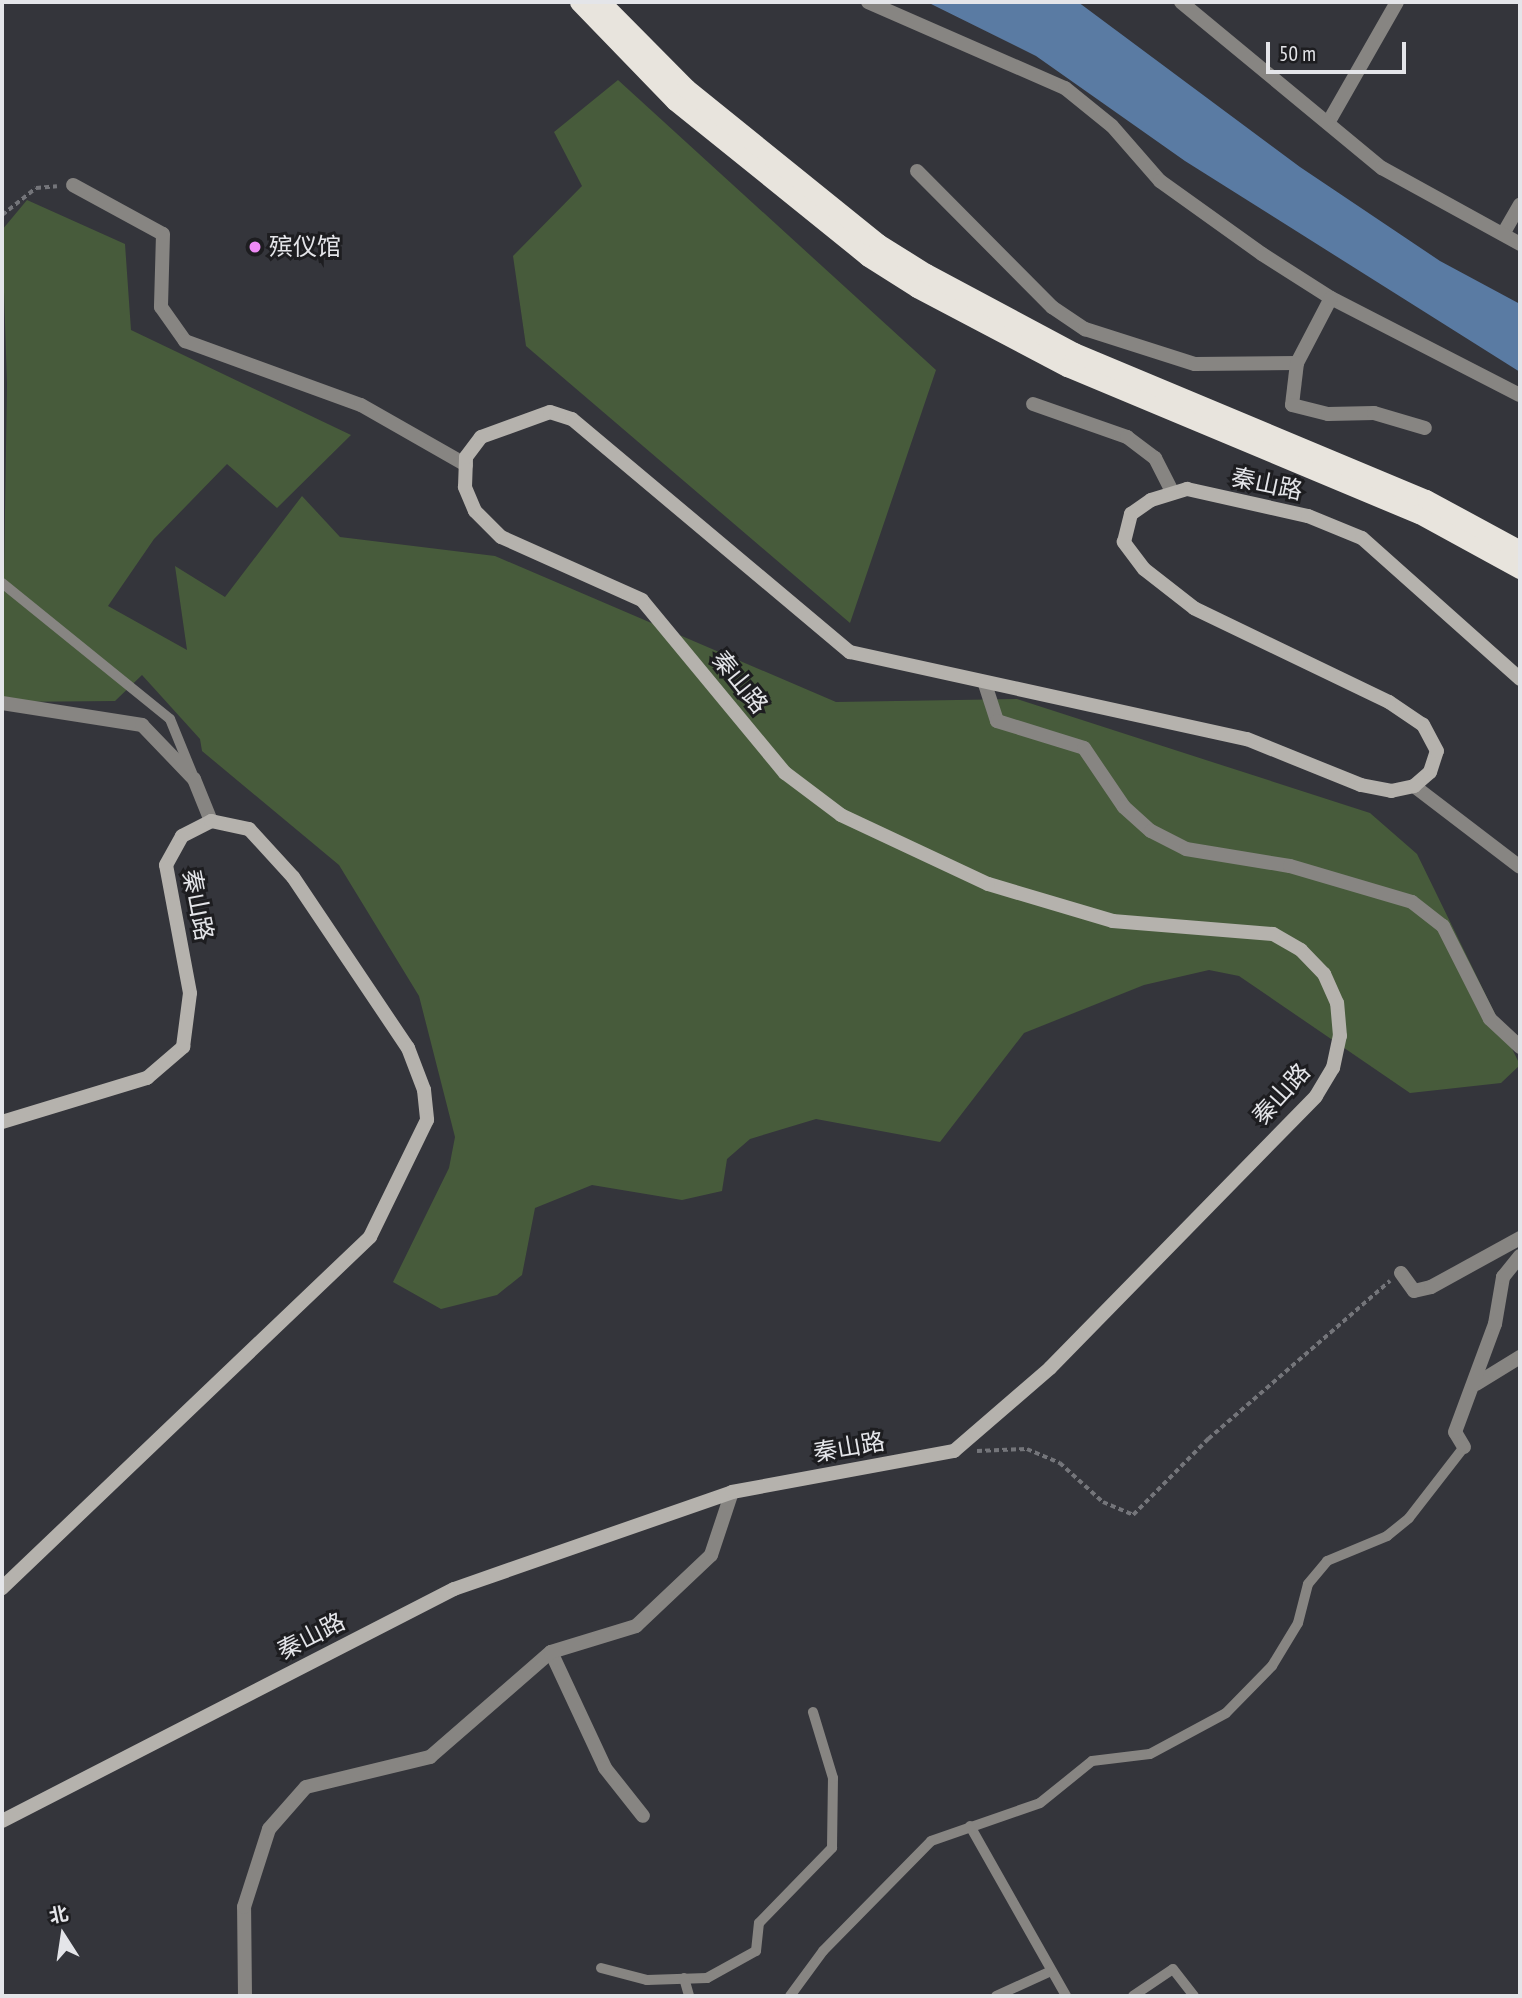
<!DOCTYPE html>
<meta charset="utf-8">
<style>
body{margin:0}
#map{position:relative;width:1522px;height:1998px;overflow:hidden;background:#34353b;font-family:"PT Sans Narrow","Noto Sans SC",sans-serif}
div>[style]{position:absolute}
.green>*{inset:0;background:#475b3b}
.water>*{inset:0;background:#5a7ba3}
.path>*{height:3.5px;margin-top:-1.75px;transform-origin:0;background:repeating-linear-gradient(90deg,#74757a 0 5px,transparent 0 8.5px)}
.service>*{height:10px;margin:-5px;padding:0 5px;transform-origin:5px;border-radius:5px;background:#878582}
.minor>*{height:14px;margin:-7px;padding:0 7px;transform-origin:7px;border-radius:7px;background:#878582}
.tertiary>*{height:14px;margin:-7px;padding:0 7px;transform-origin:7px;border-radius:7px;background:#878582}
.secondary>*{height:14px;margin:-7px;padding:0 7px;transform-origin:7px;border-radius:7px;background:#b5b2ad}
.trunk>*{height:19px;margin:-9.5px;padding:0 9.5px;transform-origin:9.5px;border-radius:9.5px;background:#e8e4dd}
.dots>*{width:19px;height:19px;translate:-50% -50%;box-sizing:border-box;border:4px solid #1d1d20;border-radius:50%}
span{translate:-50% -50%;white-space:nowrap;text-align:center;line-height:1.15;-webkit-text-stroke:6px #1d1d20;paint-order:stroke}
.poi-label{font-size:24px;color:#e4e5e9}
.left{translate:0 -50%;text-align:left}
.street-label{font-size:24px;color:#e4e5e9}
.frame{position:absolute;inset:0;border:4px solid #e4e5e9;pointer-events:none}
.north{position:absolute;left:28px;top:1900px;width:70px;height:70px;-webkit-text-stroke:5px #1d1d20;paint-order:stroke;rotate:348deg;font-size:19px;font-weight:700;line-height:28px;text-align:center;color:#e4e5e9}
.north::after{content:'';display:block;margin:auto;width:24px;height:32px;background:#e4e5e9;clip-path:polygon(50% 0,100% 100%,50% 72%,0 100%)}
.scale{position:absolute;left:1266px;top:42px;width:140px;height:32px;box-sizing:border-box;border:4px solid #e4e5e9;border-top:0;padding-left:9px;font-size:21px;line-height:24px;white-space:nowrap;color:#e4e5e9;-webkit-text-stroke:5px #1d1d20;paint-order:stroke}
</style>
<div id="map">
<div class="green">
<i style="clip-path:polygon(618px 80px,936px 370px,850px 623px,526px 346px,513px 256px,582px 186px,554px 132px)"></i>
<i style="clip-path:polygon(27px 200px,125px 244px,131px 330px,351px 435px,277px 508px,227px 464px,154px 539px,108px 606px,187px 650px,175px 566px,225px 597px,302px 496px,340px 537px,495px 556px,836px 702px,1017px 699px,1370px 813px,1417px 854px,1520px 1065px,1501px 1083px,1410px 1093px,1239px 976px,1209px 970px,1144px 985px,1024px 1033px,940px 1142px,816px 1119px,750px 1139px,727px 1159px,722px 1191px,682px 1200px,592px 1185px,535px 1208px,522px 1275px,497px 1295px,441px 1309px,393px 1282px,449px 1168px,455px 1137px,419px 996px,339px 865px,202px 751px,200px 739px,142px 675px,115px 701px,2px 702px,7px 384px,2px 230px)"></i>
</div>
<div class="water">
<i style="clip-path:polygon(927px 2px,1078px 2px,1300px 167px,1440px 261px,1520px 304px,1520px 372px,1185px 161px,1036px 56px)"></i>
</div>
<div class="path">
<i style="left:2px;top:215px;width:43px;rotate:-38.5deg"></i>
<i style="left:36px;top:188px;width:21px;rotate:-5deg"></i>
<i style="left:977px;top:1451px;width:50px;rotate:-2.3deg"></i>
<i style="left:1027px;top:1449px;width:36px;rotate:23deg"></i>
<i style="left:1060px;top:1463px;width:58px;rotate:42.2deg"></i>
<i style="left:1103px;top:1502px;width:33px;rotate:23deg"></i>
<i style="left:1133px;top:1515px;width:107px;rotate:-45.4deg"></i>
<i style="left:1208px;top:1439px;width:241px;rotate:-41deg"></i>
</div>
<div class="service">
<i style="left:2px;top:583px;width:216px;rotate:39deg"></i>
<i style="left:170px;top:719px;width:58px;rotate:67.8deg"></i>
<i style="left:970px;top:1826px;width:195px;rotate:60.5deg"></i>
<i style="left:601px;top:1968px;width:48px;rotate:14.6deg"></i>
<i style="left:647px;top:1980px;width:60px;rotate:-1.9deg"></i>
<i style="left:707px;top:1978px;width:56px;rotate:-28.9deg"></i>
<i style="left:756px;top:1951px;width:28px;rotate:-84deg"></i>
<i style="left:759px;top:1923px;width:105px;rotate:-45.8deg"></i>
<i style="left:832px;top:1848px;width:70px;rotate:-89.2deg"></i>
<i style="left:833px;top:1778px;width:69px;rotate:-106.9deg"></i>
<i style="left:684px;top:1978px;width:19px;rotate:74deg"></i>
<i style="left:790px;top:1996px;width:56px;rotate:-53.7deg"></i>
<i style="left:823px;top:1951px;width:154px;rotate:-45.5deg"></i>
<i style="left:931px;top:1841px;width:115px;rotate:-19.2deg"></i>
<i style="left:1040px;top:1803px;width:67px;rotate:-38.9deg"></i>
<i style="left:1092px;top:1761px;width:58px;rotate:-6.9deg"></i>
<i style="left:1150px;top:1754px;width:86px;rotate:-28.3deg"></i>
<i style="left:1226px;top:1713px;width:66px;rotate:-45.6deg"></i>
<i style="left:1272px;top:1666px;width:50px;rotate:-58.8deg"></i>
<i style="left:1298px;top:1623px;width:40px;rotate:-75.6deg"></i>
<i style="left:1308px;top:1584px;width:30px;rotate:-50deg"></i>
<i style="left:1327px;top:1561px;width:65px;rotate:-22.6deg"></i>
<i style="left:1387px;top:1536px;width:28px;rotate:-39deg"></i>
<i style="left:1409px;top:1518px;width:90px;rotate:-52.2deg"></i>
<i style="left:996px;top:1996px;width:60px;rotate:-24.4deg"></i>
<i style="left:1133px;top:1996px;width:48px;rotate:-34deg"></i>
<i style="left:1173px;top:1969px;width:34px;rotate:52deg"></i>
</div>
<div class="minor">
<i style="left:868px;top:2px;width:215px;rotate:23.6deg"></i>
<i style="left:1065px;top:88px;width:60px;rotate:39deg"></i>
<i style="left:1112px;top:126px;width:73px;rotate:48.9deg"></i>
<i style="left:1160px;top:181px;width:125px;rotate:35.6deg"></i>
<i style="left:1262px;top:254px;width:82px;rotate:32.5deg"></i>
<i style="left:1331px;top:298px;width:212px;rotate:27.2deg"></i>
<i style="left:1328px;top:123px;width:139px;rotate:-60.3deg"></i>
<i style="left:917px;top:171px;width:192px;rotate:45.2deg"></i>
<i style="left:1052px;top:307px;width:40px;rotate:34deg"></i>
<i style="left:1085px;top:329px;width:115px;rotate:17.7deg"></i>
<i style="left:1195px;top:364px;width:102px;rotate:-0.6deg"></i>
<i style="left:1297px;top:363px;width:73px;rotate:-62.4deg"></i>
<i style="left:73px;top:185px;width:102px;rotate:28.6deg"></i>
<i style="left:163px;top:234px;width:73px;rotate:91.6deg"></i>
<i style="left:161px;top:307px;width:42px;rotate:54.8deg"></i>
<i style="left:185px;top:341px;width:187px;rotate:20deg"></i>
<i style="left:361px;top:405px;width:121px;rotate:29.7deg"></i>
<i style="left:1503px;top:234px;width:34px;rotate:-60deg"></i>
<i style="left:1297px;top:363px;width:42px;rotate:96.8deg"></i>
<i style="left:1292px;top:405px;width:37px;rotate:14deg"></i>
<i style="left:1328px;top:414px;width:46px;rotate:-1.2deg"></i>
<i style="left:1374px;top:413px;width:53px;rotate:16.4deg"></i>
<i style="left:1033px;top:404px;width:100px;rotate:19.3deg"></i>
<i style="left:1127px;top:437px;width:35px;rotate:37deg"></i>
<i style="left:1155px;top:458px;width:39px;rotate:63deg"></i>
<i style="left:985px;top:684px;width:39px;rotate:72deg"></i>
<i style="left:997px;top:721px;width:91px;rotate:17.2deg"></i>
<i style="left:1084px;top:748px;width:71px;rotate:55.9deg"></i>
<i style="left:1124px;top:807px;width:36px;rotate:42deg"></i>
<i style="left:1151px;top:831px;width:39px;rotate:27deg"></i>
<i style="left:1186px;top:849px;width:105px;rotate:9.3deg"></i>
<i style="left:1290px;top:866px;width:127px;rotate:16.4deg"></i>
<i style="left:1412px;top:902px;width:39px;rotate:38deg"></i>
<i style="left:1443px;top:926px;width:104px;rotate:63.2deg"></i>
<i style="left:1490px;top:1019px;width:41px;rotate:43deg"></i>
<i style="left:2px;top:703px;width:142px;rotate:8.9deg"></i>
<i style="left:142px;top:725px;width:75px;rotate:46.1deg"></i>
<i style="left:194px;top:779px;width:45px;rotate:68deg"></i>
<i style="left:1414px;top:786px;width:133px;rotate:37.4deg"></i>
<i style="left:1401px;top:1273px;width:22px;rotate:54deg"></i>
<i style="left:1414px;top:1291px;width:17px;rotate:-13deg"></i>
<i style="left:1431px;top:1287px;width:102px;rotate:-28.8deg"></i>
<i style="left:1476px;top:1384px;width:52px;rotate:-31.5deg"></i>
<i style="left:1464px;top:1447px;width:17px;rotate:-121deg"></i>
<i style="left:1455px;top:1432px;width:115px;rotate:-69.7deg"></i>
<i style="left:1495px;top:1324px;width:48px;rotate:-80.3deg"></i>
<i style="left:1503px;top:1277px;width:27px;rotate:-51deg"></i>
<i style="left:551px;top:1652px;width:128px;rotate:65deg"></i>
<i style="left:605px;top:1768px;width:61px;rotate:51.6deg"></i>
<i style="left:245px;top:1996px;width:89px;rotate:-90.6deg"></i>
<i style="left:244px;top:1907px;width:82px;rotate:-72.2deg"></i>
<i style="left:269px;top:1829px;width:56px;rotate:-48.6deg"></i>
<i style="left:306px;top:1787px;width:128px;rotate:-13.6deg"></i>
<i style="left:430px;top:1757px;width:160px;rotate:-41deg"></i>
<i style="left:551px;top:1652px;width:89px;rotate:-17deg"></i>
<i style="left:636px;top:1626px;width:103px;rotate:-43.4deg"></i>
<i style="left:711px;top:1555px;width:66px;rotate:-71.6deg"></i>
</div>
<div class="tertiary">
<i style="left:1181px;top:2px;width:261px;rotate:39.6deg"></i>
<i style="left:1382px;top:168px;width:158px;rotate:28.8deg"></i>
</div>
<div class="secondary">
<i style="left:2px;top:1122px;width:152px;rotate:-16.9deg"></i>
<i style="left:147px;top:1078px;width:48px;rotate:-40.7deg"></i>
<i style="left:183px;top:1047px;width:54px;rotate:-82.6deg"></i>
<i style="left:190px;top:993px;width:130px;rotate:-100.6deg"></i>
<i style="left:166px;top:865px;width:33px;rotate:-61deg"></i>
<i style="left:182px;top:836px;width:33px;rotate:-27deg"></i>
<i style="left:211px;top:821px;width:39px;rotate:12deg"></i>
<i style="left:249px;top:829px;width:65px;rotate:47.5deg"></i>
<i style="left:293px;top:877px;width:206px;rotate:56.1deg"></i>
<i style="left:408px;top:1048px;width:45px;rotate:69.1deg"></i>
<i style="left:424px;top:1090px;width:30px;rotate:84deg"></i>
<i style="left:427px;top:1120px;width:130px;rotate:116deg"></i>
<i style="left:370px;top:1237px;width:509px;rotate:136.35deg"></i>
<i style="left:2px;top:1821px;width:508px;rotate:-27.17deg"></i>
<i style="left:454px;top:1589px;width:294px;rotate:-19.2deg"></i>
<i style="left:732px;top:1492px;width:226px;rotate:-10.5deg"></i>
<i style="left:954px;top:1451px;width:127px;rotate:-40.8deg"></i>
<i style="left:1050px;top:1368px;width:380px;rotate:-45.6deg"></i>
<i style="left:1316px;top:1096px;width:33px;rotate:-59deg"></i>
<i style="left:1333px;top:1068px;width:33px;rotate:-78deg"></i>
<i style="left:1340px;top:1036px;width:33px;rotate:-95deg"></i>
<i style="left:1337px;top:1003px;width:32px;rotate:-114deg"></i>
<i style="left:1324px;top:974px;width:33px;rotate:-134deg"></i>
<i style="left:1301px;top:950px;width:32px;rotate:-150deg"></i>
<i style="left:1273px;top:934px;width:161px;rotate:-175.4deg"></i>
<i style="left:1113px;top:921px;width:130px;rotate:-163.5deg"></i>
<i style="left:988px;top:884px;width:162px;rotate:-154.9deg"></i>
<i style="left:841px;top:815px;width:70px;rotate:-143.1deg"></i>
<i style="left:785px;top:773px;width:224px;rotate:-129.6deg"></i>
<i style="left:642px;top:600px;width:154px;rotate:-155.9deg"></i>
<i style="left:501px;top:537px;width:37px;rotate:-135deg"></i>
<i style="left:475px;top:511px;width:26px;rotate:-113deg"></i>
<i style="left:465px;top:487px;width:30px;rotate:-88deg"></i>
<i style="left:466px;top:457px;width:25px;rotate:-53deg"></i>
<i style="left:481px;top:437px;width:73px;rotate:-19.9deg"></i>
<i style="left:550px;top:412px;width:23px;rotate:18deg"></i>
<i style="left:572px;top:419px;width:363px;rotate:40deg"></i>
<i style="left:850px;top:652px;width:406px;rotate:12.4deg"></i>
<i style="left:1247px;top:739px;width:123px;rotate:22deg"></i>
<i style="left:1361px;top:785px;width:31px;rotate:11deg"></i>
<i style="left:1391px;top:791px;width:24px;rotate:-12deg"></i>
<i style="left:1414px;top:786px;width:21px;rotate:-41deg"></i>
<i style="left:1430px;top:772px;width:22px;rotate:-72deg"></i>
<i style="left:1437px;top:751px;width:30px;rotate:-118deg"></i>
<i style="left:1423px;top:725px;width:41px;rotate:-145.9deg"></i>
<i style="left:1389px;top:702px;width:216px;rotate:-154.3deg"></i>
<i style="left:1194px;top:608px;width:63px;rotate:-142deg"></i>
<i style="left:1144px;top:569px;width:34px;rotate:-127deg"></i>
<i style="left:1124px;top:542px;width:29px;rotate:-76deg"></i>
<i style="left:1131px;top:514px;width:24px;rotate:-35deg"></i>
<i style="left:1151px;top:500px;width:38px;rotate:-17deg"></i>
<i style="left:1187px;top:489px;width:124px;rotate:12.6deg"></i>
<i style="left:1308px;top:516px;width:58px;rotate:22.2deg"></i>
<i style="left:1362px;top:538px;width:212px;rotate:41.7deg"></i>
</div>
<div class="trunk">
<i style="left:579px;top:2px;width:138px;rotate:45.9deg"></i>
<i style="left:675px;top:101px;width:248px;rotate:38.9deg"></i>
<i style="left:868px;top:257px;width:58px;rotate:32.3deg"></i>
<i style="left:917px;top:288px;width:170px;rotate:27.8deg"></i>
<i style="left:1067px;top:367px;width:381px;rotate:22.7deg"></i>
<i style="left:1419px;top:514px;width:115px;rotate:28.6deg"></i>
<i style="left:601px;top:2px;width:121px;rotate:45.3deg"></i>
<i style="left:686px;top:88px;width:247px;rotate:38.9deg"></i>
<i style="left:878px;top:243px;width:57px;rotate:32deg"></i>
<i style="left:926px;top:273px;width:168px;rotate:28.1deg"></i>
<i style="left:1074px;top:352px;width:381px;rotate:22.7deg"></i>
<i style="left:1426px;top:499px;width:107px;rotate:28.5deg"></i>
</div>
<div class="dots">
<i style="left:255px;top:247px;background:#ef8bf6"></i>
</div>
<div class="poi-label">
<span class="left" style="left:269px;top:247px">殡仪馆</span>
</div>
<div class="street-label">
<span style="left:1267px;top:484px;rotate:12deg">秦山路</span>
<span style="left:740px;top:682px;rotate:51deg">秦山路</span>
<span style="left:198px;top:905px;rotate:79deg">秦山路</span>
<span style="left:1281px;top:1094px;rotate:-48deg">秦山路</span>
<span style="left:849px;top:1447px;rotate:-10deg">秦山路</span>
<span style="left:311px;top:1636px;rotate:-27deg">秦山路</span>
</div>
<div class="frame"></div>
<div class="north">北</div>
<div class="scale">50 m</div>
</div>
